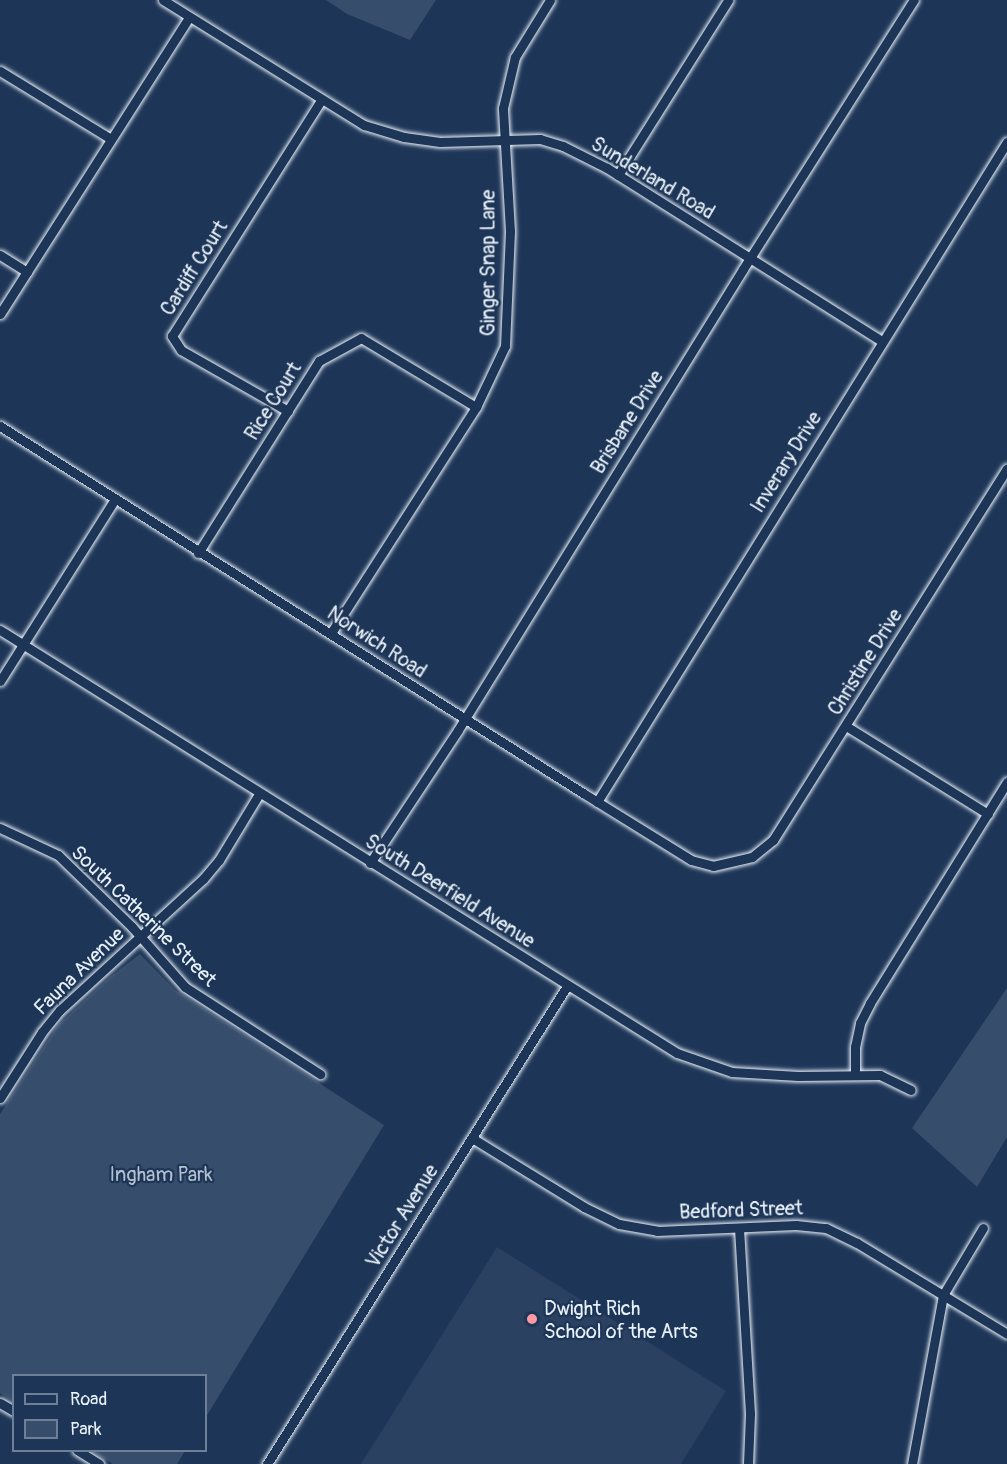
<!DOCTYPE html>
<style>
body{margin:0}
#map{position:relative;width:1007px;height:1464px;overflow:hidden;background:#1d3557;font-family:Pangolin,sans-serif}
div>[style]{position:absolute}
.built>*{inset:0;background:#2a4162}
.green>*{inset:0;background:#374d6c}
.roads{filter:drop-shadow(0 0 2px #e8f1f8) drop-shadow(0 0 2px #e8f1f8)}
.minor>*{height:9px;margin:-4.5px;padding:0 4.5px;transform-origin:4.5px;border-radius:4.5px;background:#1d3557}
.dots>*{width:16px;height:16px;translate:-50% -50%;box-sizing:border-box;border:3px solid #1d3557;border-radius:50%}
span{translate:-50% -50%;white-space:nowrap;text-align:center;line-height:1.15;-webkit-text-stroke:4.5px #1d3557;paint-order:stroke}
.street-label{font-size:20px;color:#e8f1f8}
.park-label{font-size:20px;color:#b3c0ce}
.poi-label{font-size:20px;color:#e8f1f8}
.left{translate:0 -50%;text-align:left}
.legend{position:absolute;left:12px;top:1374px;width:195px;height:78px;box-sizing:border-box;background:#1d3557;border:2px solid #6e8097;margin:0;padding:8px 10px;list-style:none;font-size:18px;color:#e8f1f8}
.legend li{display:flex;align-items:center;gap:12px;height:30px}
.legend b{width:30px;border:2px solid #6e8097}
</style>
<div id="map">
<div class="built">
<i style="clip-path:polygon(497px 1247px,726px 1391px,681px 1464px,361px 1464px)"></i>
</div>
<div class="green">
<i style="clip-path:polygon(326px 0,436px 0,410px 40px,347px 14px)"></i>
<i style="clip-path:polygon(140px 954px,175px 990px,384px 1125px,206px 1417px,206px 1376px,14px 1376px,13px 1401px,0 1393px,0 1114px,58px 1025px,110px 977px)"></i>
<i style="clip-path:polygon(1007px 988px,1007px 1137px,977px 1187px,912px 1128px)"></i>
<i style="clip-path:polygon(92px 1451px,185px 1451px,177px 1464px,113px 1464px)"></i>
</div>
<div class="roads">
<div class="minor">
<i style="left:163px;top:0;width:237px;rotate:31.9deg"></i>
<i style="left:364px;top:125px;width:42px;rotate:16.7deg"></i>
<i style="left:404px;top:137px;width:36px;rotate:8deg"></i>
<i style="left:440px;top:142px;width:100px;rotate:-1.7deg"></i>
<i style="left:540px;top:139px;width:24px;rotate:17deg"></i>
<i style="left:563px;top:146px;width:49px;rotate:26.6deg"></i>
<i style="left:607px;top:168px;width:325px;rotate:32.2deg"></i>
<i style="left:0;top:71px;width:130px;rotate:31.5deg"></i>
<i style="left:618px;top:175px;width:207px;rotate:-57.8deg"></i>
<i style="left:0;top:255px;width:32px;rotate:32deg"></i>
<i style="left:0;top:314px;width:352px;rotate:-57.5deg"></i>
<i style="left:288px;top:411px;width:123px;rotate:-150.3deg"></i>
<i style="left:181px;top:350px;width:17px;rotate:-123deg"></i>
<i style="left:172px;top:336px;width:279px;rotate:-57.7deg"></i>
<i style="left:0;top:426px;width:689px;rotate:32.19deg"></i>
<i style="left:583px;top:793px;width:127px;rotate:31.8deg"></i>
<i style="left:691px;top:860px;width:23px;rotate:15deg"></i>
<i style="left:713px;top:866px;width:40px;rotate:-13deg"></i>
<i style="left:752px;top:857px;width:27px;rotate:-39deg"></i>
<i style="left:773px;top:840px;width:439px;rotate:-57.8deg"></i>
<i style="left:198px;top:553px;width:227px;rotate:-57.8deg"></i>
<i style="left:319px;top:361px;width:48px;rotate:-28.7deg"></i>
<i style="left:361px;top:338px;width:134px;rotate:31deg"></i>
<i style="left:0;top:630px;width:798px;rotate:32deg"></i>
<i style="left:677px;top:1053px;width:58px;rotate:19.1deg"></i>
<i style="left:732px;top:1072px;width:66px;rotate:3.5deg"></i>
<i style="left:798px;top:1076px;width:82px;rotate:-0.7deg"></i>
<i style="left:880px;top:1075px;width:34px;rotate:26deg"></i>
<i style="left:331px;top:633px;width:269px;rotate:-57.3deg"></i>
<i style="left:476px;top:407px;width:68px;rotate:-64.6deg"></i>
<i style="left:505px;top:346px;width:115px;rotate:-87.5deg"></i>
<i style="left:510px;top:231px;width:123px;rotate:-93.3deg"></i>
<i style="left:503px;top:108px;width:52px;rotate:-76.8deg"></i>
<i style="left:515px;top:57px;width:67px;rotate:-58.4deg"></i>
<i style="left:0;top:681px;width:215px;rotate:-57.7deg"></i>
<i style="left:846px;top:726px;width:167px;rotate:31.8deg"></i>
<i style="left:597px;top:802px;width:777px;rotate:-58.15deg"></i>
<i style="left:0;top:828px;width:64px;rotate:25deg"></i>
<i style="left:58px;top:855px;width:103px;rotate:44.2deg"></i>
<i style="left:132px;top:927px;width:80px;rotate:48.5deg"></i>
<i style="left:185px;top:987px;width:161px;rotate:32.8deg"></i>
<i style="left:370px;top:863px;width:159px;rotate:-56.5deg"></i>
<i style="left:458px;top:730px;width:542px;rotate:-58.27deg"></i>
<i style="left:743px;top:269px;width:319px;rotate:-57.6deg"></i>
<i style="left:855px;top:1074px;width:27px;rotate:-90deg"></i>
<i style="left:855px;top:1047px;width:25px;rotate:-78deg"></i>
<i style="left:860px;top:1023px;width:22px;rotate:-63deg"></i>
<i style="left:870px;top:1003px;width:260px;rotate:-58.2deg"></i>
<i style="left:0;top:1098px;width:78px;rotate:-57.5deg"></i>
<i style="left:42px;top:1032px;width:28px;rotate:-51deg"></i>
<i style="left:60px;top:1010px;width:194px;rotate:-42.5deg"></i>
<i style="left:203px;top:879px;width:25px;rotate:-50deg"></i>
<i style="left:219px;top:860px;width:77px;rotate:-58.8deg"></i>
<i style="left:472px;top:1138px;width:132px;rotate:31.6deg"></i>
<i style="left:584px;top:1207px;width:39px;rotate:26deg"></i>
<i style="left:619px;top:1224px;width:39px;rotate:10deg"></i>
<i style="left:657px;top:1231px;width:139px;rotate:-2.5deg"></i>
<i style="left:796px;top:1225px;width:30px;rotate:6deg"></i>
<i style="left:826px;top:1228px;width:34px;rotate:26deg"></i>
<i style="left:857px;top:1243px;width:175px;rotate:31.2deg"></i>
<i style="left:739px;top:1228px;width:186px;rotate:86.6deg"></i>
<i style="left:750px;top:1414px;width:50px;rotate:92.3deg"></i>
<i style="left:0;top:1403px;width:16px;rotate:30deg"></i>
<i style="left:77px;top:1450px;width:26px;rotate:32deg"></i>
<i style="left:267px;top:1464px;width:564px;rotate:-57.89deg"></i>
<i style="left:912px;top:1464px;width:172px;rotate:-79.6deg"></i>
<i style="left:943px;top:1295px;width:78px;rotate:-59.2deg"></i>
</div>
</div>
<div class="dots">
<i style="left:532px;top:1319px;background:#ff9aa2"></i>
</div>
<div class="street-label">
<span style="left:653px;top:178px;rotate:31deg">Sunderland Road</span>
<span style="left:488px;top:263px;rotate:-90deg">Ginger Snap Lane</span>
<span style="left:194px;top:268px;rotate:-58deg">Cardiff Court</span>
<span style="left:273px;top:401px;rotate:-58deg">Rice Court</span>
<span style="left:627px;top:422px;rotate:-58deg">Brisbane Drive</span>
<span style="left:786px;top:462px;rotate:-58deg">Inverary Drive</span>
<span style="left:377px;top:642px;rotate:33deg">Norwich Road</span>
<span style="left:865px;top:662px;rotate:-58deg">Christine Drive</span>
<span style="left:450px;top:891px;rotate:32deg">South Deerfield Avenue</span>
<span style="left:144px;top:916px;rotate:44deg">South Catherine Street</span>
<span style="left:79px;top:971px;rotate:-44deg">Fauna Avenue</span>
<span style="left:741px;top:1210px;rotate:-2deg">Bedford Street</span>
<span style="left:402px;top:1216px;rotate:-58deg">Victor Avenue</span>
</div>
<div class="park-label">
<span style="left:161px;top:1174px">Ingham Park</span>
</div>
<div class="poi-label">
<span class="left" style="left:544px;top:1320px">Dwight Rich<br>School of the Arts</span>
</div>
<ul class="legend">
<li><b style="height:8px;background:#1d3557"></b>Road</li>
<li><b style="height:16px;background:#374d6c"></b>Park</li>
</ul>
</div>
